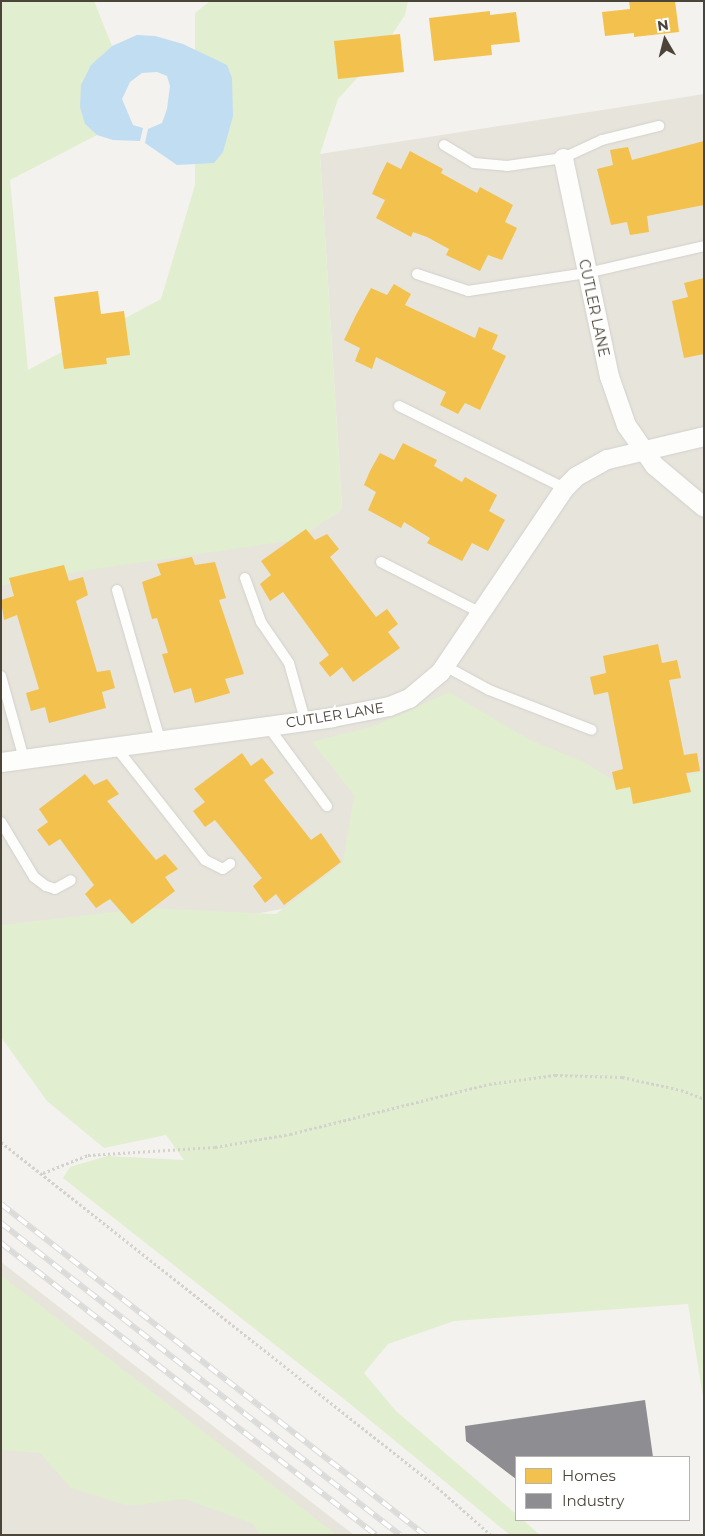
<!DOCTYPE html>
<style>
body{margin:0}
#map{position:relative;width:705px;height:1536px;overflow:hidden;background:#f4f2ee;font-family:Montserrat,sans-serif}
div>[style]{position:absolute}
.residential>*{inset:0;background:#e7e4dc}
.green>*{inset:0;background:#e1eecf}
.water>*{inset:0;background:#c0ddf1}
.homes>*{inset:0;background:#f2c14e}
.industry>*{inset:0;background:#8d8d92}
.path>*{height:3px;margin-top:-1.5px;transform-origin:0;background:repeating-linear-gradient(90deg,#d3d2cc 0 2.5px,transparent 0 5px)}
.roads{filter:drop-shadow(0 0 1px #d2d0cb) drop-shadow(0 0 1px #d2d0cb)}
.lane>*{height:10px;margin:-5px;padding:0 5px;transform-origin:5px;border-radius:5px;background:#fdfdfc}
.street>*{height:19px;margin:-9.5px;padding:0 9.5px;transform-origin:9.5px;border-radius:9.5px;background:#fdfdfc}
.rail>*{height:5.5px;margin-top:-2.75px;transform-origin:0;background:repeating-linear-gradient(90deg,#fff 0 11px,#dbdbda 0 22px);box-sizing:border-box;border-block:1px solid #dbdbda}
span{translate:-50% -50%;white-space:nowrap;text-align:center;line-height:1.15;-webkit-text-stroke:5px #fff;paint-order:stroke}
.street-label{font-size:14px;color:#4b4439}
.frame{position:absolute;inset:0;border:2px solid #4b4439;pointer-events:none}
.legend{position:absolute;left:515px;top:1456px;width:175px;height:65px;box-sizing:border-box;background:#fff;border:1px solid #b7b4b0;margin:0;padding:6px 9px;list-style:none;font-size:15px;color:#4b4439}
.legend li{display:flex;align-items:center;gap:10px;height:25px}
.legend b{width:25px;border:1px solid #b7b4b0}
.north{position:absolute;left:640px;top:15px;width:50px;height:50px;-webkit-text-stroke:4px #fff;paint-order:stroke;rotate:352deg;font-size:14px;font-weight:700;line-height:20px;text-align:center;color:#4b4439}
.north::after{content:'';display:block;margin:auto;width:18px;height:22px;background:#4b4439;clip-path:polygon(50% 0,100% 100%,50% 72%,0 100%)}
</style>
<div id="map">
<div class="residential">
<i style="clip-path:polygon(704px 94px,704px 829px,1px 962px,1px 566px,342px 509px,320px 154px)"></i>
<i style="clip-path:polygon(1px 1262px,354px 1535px,1px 1535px)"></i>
</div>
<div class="green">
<i style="clip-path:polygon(1px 1px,94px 1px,112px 46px,91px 65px,85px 124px,97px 135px,10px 180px,28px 370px,161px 299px,195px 185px,195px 13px,210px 1px,408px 1px,405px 15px,380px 53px,338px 99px,320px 154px,342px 510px,296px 540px,88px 570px,1px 586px)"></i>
<i style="clip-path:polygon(449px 692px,530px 740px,584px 762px,623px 786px,704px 772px,704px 1403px,688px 1304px,454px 1321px,388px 1344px,364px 1373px,396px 1411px,516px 1514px,516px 1520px,523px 1520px,540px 1535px,510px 1535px,344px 1399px,63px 1178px,70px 1167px,107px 1156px,184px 1160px,166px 1135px,104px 1148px,47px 1101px,1px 1037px,1px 925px,148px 908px,276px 914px,343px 862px,354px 795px,312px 742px,377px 725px)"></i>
<i style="clip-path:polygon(1px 1275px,337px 1535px,260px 1535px,252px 1523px,184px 1499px,129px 1506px,71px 1488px,40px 1453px,1px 1450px)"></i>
</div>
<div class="water">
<i style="clip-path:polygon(137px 35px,155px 36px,183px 44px,227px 65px,232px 78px,233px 116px,223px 152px,214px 163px,177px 165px,145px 143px,148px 129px,162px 123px,167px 109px,170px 86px,167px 76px,157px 72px,142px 73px,130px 82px,122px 99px,133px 125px,143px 128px,140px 141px,113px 140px,97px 135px,85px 124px,80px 107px,81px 85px,91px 65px,112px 46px)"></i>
</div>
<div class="homes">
<i style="clip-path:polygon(629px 1px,675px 1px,679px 32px,634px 37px,634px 33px,605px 36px,602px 12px,630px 9px)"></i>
<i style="clip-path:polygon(490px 11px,490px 15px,516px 12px,520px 42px,491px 45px,492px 55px,434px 61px,429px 18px)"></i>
<i style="clip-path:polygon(400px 34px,404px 72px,338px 79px,334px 41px)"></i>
<i style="clip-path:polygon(704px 141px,704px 205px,647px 216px,649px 232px,630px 235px,627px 222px,611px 225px,597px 169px,613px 165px,610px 150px,628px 147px,632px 160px)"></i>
<i style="clip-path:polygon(410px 151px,443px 169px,441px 173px,477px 193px,480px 187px,513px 205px,505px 222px,517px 228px,502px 260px,488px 255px,480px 271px,446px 255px,449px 249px,427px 237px,413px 232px,411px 237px,376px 218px,385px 200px,372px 194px,380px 176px,387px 162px,401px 169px)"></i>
<i style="clip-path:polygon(704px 278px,704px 354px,684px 358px,672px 301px,688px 297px,684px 283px)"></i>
<i style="clip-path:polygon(394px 284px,411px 294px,405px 305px,475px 338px,479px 327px,498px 335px,492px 349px,506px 356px,480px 410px,465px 403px,458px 414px,440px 405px,446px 392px,376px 357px,372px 369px,355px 361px,360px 348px,344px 340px,356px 315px,371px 288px,387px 295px)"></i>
<i style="clip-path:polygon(98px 291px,101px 314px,124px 311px,130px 355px,106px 358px,107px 364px,64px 369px,54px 297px)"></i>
<i style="clip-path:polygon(403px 443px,437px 460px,434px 466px,462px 482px,465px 477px,497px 495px,489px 511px,505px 520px,488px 551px,472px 543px,462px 561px,427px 543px,430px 538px,404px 522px,401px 528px,368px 510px,376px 492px,364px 485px,370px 471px,380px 453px,394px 460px)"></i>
<i style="clip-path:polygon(306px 529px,315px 540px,327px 534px,339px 549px,330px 557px,376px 617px,387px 609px,398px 624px,388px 632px,400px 648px,353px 682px,342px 667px,330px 677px,319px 663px,329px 655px,283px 592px,270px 601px,260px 584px,271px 575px,261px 561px)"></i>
<i style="clip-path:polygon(192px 557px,195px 565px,215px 562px,226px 598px,219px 600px,244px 674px,225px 679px,230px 693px,195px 703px,191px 688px,174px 693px,162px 654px,168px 653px,157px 618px,152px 619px,142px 582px,161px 575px,157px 564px)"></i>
<i style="clip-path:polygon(64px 565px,69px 581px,83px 577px,88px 595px,76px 601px,97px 672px,110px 670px,115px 688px,102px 692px,106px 708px,49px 723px,45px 707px,31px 711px,26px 693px,39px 689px,17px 615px,4px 620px,1px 600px,14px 596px,9px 578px)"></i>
<i style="clip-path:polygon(658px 644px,662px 663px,677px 660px,681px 678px,669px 680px,684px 755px,697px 753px,700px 771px,686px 773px,691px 792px,633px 804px,630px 787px,616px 790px,612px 772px,623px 769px,608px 692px,594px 695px,590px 677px,606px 673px,603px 656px)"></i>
<i style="clip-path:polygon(242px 753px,251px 766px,262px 758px,274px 773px,264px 780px,311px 840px,321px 833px,341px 862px,284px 905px,276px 894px,265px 903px,253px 886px,262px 878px,215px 820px,205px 827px,193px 811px,205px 802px,194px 789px)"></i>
<i style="clip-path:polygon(85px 774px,94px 785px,107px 779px,119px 794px,107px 801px,156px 860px,165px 854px,178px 869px,165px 877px,175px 891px,132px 924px,110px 899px,96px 908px,85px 894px,94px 885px,60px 839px,49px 846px,37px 830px,48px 822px,39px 809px)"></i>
</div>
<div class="industry">
<i style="clip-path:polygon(645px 1400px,653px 1457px,516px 1457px,516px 1479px,466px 1441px,465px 1426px)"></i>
</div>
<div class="path">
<i style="left:1px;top:1142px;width:556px;rotate:38.35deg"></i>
<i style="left:437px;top:1487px;width:72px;rotate:41.6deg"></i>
<i style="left:43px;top:1173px;width:48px;rotate:-21.8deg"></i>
<i style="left:88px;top:1155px;width:127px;rotate:-3.6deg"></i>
<i style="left:215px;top:1147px;width:76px;rotate:-9.8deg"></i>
<i style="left:290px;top:1134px;width:205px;rotate:-14.1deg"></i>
<i style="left:489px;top:1084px;width:67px;rotate:-7.8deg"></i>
<i style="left:555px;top:1075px;width:67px;rotate:1.7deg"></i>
<i style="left:622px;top:1077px;width:60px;rotate:12.4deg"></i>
<i style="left:681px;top:1090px;width:25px;rotate:21deg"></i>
</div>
<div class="roads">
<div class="lane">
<i style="left:444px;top:145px;width:35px;rotate:31deg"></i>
<i style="left:474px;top:163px;width:33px;rotate:5deg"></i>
<i style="left:507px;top:166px;width:57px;rotate:-8.1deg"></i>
<i style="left:563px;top:158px;width:43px;rotate:-24.8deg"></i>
<i style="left:602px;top:140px;width:59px;rotate:-13.8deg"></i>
<i style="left:417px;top:274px;width:54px;rotate:18.4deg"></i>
<i style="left:468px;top:291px;width:120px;rotate:-8.6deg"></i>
<i style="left:587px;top:273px;width:120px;rotate:-13deg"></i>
<i style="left:399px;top:406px;width:184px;rotate:26.4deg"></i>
<i style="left:381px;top:562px;width:112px;rotate:27deg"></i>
<i style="left:245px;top:578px;width:47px;rotate:70deg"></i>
<i style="left:261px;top:622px;width:50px;rotate:55.7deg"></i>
<i style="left:289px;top:663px;width:59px;rotate:74.3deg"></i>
<i style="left:117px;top:590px;width:156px;rotate:74deg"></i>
<i style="left:445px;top:666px;width:50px;rotate:28.6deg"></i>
<i style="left:489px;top:690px;width:110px;rotate:21.2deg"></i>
<i style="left:1px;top:676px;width:86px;rotate:74.5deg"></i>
<i style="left:267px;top:725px;width:101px;rotate:53.5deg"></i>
<i style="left:115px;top:746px;width:145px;rotate:51.7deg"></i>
<i style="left:205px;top:860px;width:20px;rotate:27deg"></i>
<i style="left:223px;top:869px;width:9px;rotate:-36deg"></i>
<i style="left:1px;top:822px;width:64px;rotate:59deg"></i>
<i style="left:34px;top:877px;width:15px;rotate:37deg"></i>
<i style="left:46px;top:886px;width:9px;rotate:18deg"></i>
<i style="left:55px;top:889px;width:18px;rotate:-29deg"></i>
</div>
<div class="street">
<i style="left:563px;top:158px;width:223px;rotate:78.1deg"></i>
<i style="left:609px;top:376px;width:52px;rotate:70.9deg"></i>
<i style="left:626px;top:425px;width:49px;rotate:55deg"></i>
<i style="left:654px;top:465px;width:65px;rotate:40deg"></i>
<i style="left:1px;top:762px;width:334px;rotate:-7.7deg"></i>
<i style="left:332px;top:717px;width:58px;rotate:-10.9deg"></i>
<i style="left:389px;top:706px;width:22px;rotate:-22deg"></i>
<i style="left:409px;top:698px;width:40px;rotate:-40deg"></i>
<i style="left:440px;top:672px;width:222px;rotate:-56deg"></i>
<i style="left:564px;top:488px;width:17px;rotate:-45deg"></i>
<i style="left:576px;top:476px;width:35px;rotate:-29deg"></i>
<i style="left:607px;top:459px;width:100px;rotate:-13.3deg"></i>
</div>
</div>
<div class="rail">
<i style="left:1px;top:1204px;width:538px;rotate:37.98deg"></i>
<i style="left:1px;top:1223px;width:507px;rotate:38.02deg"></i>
<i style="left:1px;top:1243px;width:475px;rotate:37.9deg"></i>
</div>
<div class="street-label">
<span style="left:594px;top:308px;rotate:78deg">CUTLER LANE</span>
<span style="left:335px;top:715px;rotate:-9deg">CUTLER LANE</span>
</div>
<div class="frame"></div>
<ul class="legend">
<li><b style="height:14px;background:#f2c14e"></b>Homes</li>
<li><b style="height:14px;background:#8d8d92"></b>Industry</li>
</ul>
<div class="north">N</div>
</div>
